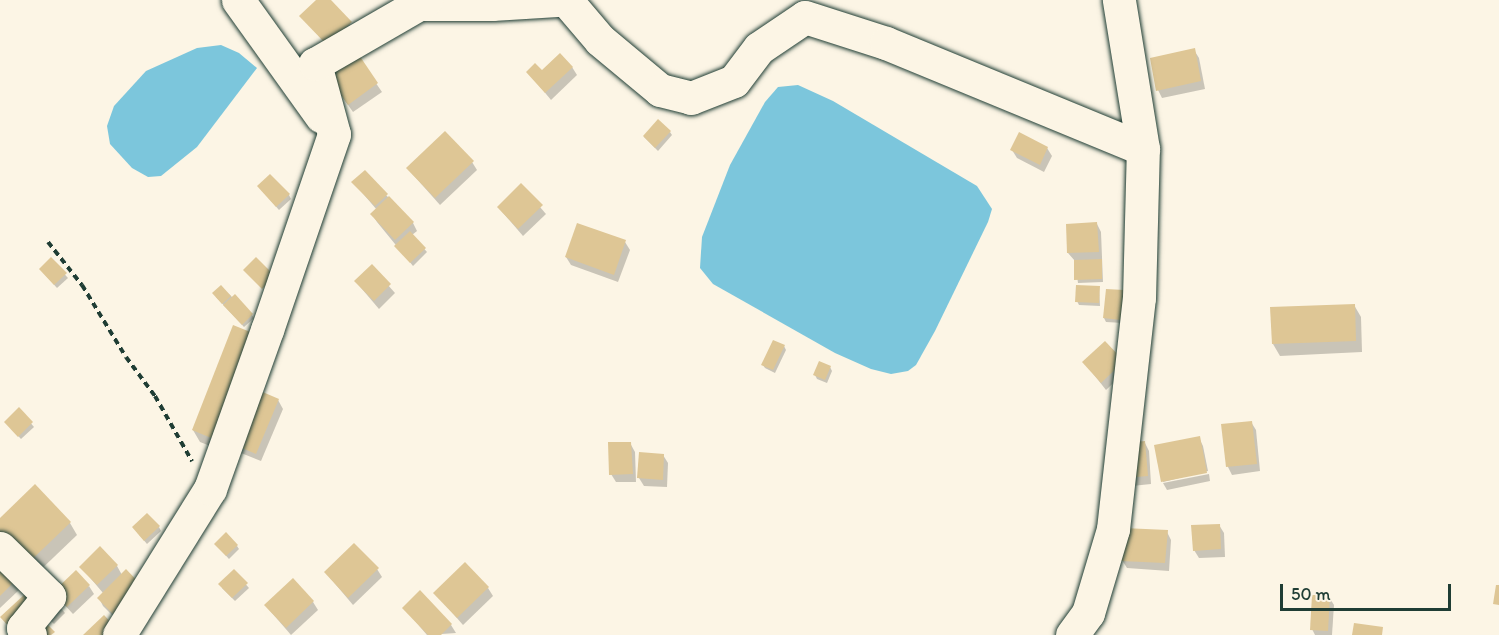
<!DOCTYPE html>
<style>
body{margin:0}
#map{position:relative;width:1499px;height:635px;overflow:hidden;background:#fcf5e5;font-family:Itim,sans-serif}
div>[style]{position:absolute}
.water>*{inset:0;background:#7cc6dc}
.shadow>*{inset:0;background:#0003}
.building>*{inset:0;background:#dec695}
.path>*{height:4px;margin-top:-2px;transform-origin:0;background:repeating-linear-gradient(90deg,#1f3d34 0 6px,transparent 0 10.5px)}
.roads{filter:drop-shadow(0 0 2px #1f3d34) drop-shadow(0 0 2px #1f3d34)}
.minor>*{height:33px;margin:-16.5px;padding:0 16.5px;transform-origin:16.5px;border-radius:16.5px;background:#fcf5e5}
span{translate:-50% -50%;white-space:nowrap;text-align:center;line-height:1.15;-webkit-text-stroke:5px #fcf5e5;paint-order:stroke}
.scale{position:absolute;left:1280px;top:584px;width:171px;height:27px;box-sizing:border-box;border:3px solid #1f3d34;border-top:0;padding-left:8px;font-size:18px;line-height:21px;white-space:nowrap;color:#1f3d34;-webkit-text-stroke:4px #fcf5e5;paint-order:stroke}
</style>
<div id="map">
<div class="water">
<i style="clip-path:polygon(221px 45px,239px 53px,257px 68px,197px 147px,161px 176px,148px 177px,132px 168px,110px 144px,107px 126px,114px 106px,146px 71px,197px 48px)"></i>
<i style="clip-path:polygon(798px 85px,833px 101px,977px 186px,992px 209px,988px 222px,935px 331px,916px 365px,908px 371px,891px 374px,871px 369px,835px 353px,713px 284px,700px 268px,702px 237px,730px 165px,765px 102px,778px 87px)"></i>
</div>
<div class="shadow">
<i style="clip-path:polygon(318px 0,329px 0,355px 31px,333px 52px,301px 16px)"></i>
<i style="clip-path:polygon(1194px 50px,1199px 58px,1205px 89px,1162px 98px,1158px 90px)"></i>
<i style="clip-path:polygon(356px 54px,382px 92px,353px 112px,332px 82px)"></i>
<i style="clip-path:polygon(572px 67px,577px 75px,551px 100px,528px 72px)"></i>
<i style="clip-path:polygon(670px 132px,672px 135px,658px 151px,644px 137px)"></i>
<i style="clip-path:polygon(1047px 148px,1052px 156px,1044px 172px,1017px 158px,1012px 150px)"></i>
<i style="clip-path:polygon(472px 162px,477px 170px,440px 205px,408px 169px)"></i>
<i style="clip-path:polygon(353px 182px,386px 195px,413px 223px,417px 231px,412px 235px,427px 252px,413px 266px,377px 222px,372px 214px,377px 210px)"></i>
<i style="clip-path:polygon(521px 185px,546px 214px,523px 236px,498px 207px)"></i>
<i style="clip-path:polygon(259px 187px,289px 195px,291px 199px,279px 210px)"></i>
<i style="clip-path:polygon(1097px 224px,1101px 232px,1103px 282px,1078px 283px,1075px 261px,1068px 253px,1067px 225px)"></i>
<i style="clip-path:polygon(625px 242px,630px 250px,618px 282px,571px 265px,566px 257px)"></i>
<i style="clip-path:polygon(51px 259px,68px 278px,57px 288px,40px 269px)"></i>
<i style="clip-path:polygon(372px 267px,395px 293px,379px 309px,356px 282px)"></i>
<i style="clip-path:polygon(221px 287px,252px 315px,254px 318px,244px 327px,216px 297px)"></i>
<i style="clip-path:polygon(1099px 287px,1100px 306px,1079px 305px,1077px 301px)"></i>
<i style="clip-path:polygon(1107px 290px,1123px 323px,1106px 322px,1104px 318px)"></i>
<i style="clip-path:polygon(1354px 305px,1361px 317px,1362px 352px,1280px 356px,1273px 344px)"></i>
<i style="clip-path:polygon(784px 346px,786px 350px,775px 373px,765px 368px,763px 365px)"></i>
<i style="clip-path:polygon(264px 348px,223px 451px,200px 442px,193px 430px)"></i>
<i style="clip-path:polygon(1084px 362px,1127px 370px,1106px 390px)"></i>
<i style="clip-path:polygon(830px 367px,832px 371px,827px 383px,817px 379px,815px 375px)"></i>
<i style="clip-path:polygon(278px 400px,283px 409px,261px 461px,241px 453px,237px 445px)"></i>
<i style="clip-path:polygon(19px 409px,34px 427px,21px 439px,8px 425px)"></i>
<i style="clip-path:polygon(1251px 422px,1256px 430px,1260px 471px,1232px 475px,1228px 467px,1223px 426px)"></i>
<i style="clip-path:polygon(1199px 438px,1203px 446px,1208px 471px,1163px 482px,1155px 447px)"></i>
<i style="clip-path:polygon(630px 443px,635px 452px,636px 482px,616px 482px,611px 474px)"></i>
<i style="clip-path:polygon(1145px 443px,1149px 451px,1151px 484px,1132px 486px)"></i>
<i style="clip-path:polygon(663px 455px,668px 463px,667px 487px,644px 486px,639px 478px)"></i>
<i style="clip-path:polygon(1209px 474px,1210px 481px,1167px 490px,1163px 483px)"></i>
<i style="clip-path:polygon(35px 487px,70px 523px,77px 535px,31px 579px,0 520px)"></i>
<i style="clip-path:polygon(1219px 525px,1224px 533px,1225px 557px,1199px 558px,1194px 550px)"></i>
<i style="clip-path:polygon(159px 527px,161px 531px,147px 544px,136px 531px)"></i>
<i style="clip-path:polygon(1167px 532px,1171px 540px,1169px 571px,1127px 568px,1122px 560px)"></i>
<i style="clip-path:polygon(237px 546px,239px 549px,229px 559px,218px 547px)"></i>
<i style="clip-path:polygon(117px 566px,122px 575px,119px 622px,103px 606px,99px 598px,103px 593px,81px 567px)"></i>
<i style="clip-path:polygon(0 567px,19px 590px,0 608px)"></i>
<i style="clip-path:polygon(377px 569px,382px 577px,353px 605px,326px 573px)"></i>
<i style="clip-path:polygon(234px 571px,249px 588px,235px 601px,222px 588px)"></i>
<i style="clip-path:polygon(89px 586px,94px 594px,73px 614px,60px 600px)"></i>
<i style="clip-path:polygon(488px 588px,493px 596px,463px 625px,435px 593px)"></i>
<i style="clip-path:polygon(1329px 597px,1334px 605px,1332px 635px,1315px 635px,1312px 629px)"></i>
<i style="clip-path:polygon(53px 599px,65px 613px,54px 624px,44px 614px)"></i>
<i style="clip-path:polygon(313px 602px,318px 610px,291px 635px,266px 606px)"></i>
<i style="clip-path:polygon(404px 608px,451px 625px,456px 633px,427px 635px)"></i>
</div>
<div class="building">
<i style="clip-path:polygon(316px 0,331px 0,352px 22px,327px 45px,299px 16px)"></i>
<i style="clip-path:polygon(1195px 48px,1201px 81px,1156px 91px,1150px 58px)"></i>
<i style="clip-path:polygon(357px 52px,378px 83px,348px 105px,326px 74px)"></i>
<i style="clip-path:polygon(560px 53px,573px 67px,545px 93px,526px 72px,535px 63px,542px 70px)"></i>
<i style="clip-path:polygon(658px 119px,671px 131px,655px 148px,643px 136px)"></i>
<i style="clip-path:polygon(445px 131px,474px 161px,435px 198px,406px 168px)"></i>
<i style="clip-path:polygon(1019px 132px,1048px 147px,1040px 165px,1010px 150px)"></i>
<i style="clip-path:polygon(365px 170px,388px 194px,375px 206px,351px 182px)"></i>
<i style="clip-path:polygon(270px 174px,290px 194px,276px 207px,257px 186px)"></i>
<i style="clip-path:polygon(521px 183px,543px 205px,518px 229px,497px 207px)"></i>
<i style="clip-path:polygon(389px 196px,414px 222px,395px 240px,370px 214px)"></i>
<i style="clip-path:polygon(1097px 222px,1099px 252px,1067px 253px,1066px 224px)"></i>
<i style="clip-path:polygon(577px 223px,626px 240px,614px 275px,565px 257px)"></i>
<i style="clip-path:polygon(410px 231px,426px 248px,410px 263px,394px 246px)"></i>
<i style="clip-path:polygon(51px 257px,67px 273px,54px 285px,39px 269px)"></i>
<i style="clip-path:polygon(256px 257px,275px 276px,262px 289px,243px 270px)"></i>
<i style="clip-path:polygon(1102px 259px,1102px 279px,1074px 280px,1074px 260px)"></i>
<i style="clip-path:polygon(372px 264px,391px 284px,374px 301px,354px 281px)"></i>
<i style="clip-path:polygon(221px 285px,231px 296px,222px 304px,212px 293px)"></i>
<i style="clip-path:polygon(1076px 285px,1100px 286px,1099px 303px,1075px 302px)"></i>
<i style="clip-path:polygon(1106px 289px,1124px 290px,1121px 320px,1103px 318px)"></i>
<i style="clip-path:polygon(235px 294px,253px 314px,242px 325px,223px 305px)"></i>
<i style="clip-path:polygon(1355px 304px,1356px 341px,1272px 344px,1270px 307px)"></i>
<i style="clip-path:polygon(233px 325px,258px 335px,216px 440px,192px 430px)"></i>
<i style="clip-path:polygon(773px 340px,785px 345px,773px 370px,761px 365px)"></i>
<i style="clip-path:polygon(1105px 341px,1124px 361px,1101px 383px,1082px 362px)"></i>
<i style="clip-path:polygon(819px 361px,831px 366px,825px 380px,813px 375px)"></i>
<i style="clip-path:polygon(258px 390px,279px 399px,256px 454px,235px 445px)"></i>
<i style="clip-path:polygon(19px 407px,33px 422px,18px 437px,4px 422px)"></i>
<i style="clip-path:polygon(1252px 421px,1257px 464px,1226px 467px,1221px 424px)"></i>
<i style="clip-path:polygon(1200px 436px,1207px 473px,1161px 482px,1154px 445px)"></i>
<i style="clip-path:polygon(1145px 441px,1148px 476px,1126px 478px,1124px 443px)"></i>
<i style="clip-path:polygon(608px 442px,631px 442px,633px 474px,609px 475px)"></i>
<i style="clip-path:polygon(639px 452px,664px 454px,663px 480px,637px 478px)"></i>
<i style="clip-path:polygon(35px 484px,71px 522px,23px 568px,0 543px,0 518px)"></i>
<i style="clip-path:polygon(147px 513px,160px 526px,144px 541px,132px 527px)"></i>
<i style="clip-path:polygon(1220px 524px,1221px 549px,1193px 551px,1191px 525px)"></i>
<i style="clip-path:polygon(1123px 528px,1168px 530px,1165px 563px,1121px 561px)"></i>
<i style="clip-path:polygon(226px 532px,238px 545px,226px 556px,214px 544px)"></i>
<i style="clip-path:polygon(354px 543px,379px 568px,348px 598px,324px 572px)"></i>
<i style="clip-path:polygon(100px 546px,118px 565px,97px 585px,79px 567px)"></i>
<i style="clip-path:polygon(465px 562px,489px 587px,457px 618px,433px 593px)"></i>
<i style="clip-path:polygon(0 565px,15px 581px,0 596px)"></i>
<i style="clip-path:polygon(126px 569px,143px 587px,114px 615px,97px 598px)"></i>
<i style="clip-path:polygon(234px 569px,248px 583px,232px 598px,218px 584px)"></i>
<i style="clip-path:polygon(76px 570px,90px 585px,67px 607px,53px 592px)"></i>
<i style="clip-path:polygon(293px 578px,314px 601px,286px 628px,264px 605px)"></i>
<i style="clip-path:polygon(1496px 585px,1499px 585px,1499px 605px,1493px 604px)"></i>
<i style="clip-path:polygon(420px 590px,452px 624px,441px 635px,428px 635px,402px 608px)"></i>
<i style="clip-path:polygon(25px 594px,35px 604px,10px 628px,0 617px)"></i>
<i style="clip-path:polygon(1312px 595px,1330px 595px,1328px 631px,1310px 630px)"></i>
<i style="clip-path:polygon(38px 615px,55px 632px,51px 635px,35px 635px)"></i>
<i style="clip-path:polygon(104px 615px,117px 629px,110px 635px,83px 635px)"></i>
<i style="clip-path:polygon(1354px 623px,1383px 627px,1382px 635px,1352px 635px)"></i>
</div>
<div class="path">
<i style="left:48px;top:242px;width:55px;rotate:51.7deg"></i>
<i style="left:82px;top:285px;width:84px;rotate:58.6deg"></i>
<i style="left:126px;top:357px;width:49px;rotate:53.4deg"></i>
<i style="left:155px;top:396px;width:75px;rotate:60.4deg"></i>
</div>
<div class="roads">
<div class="minor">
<i style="left:238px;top:0;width:143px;rotate:54.4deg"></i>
<i style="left:566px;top:0;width:52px;rotate:49.6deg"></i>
<i style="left:600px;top:40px;width:78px;rotate:39.8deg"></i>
<i style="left:660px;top:90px;width:32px;rotate:14deg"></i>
<i style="left:691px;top:98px;width:46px;rotate:-21.6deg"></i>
<i style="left:734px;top:81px;width:41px;rotate:-52.9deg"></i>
<i style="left:759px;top:48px;width:55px;rotate:-34deg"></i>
<i style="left:805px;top:17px;width:85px;rotate:17.8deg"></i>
<i style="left:886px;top:43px;width:278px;rotate:22.4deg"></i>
<i style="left:419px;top:4px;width:73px"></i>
<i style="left:492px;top:4px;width:65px;rotate:-3.5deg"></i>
<i style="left:0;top:548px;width:69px;rotate:44.4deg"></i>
<i style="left:49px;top:596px;width:41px;rotate:129.1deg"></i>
<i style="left:23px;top:628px;width:10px;rotate:45deg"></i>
<i style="left:119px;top:635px;width:172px;rotate:-58.1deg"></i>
<i style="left:210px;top:489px;width:169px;rotate:-70.3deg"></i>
<i style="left:267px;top:330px;width:207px;rotate:-71.1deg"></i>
<i style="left:334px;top:134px;width:73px;rotate:-105.2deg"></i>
<i style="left:315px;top:64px;width:128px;rotate:-30deg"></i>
<i style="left:1072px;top:635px;width:27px;rotate:-54deg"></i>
<i style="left:1088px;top:613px;width:88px;rotate:-73.4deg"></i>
<i style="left:1113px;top:529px;width:232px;rotate:-83.6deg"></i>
<i style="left:1139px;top:298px;width:149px;rotate:-88.5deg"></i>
<i style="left:1143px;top:149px;width:151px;rotate:-99.2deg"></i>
</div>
</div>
<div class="scale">50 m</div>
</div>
